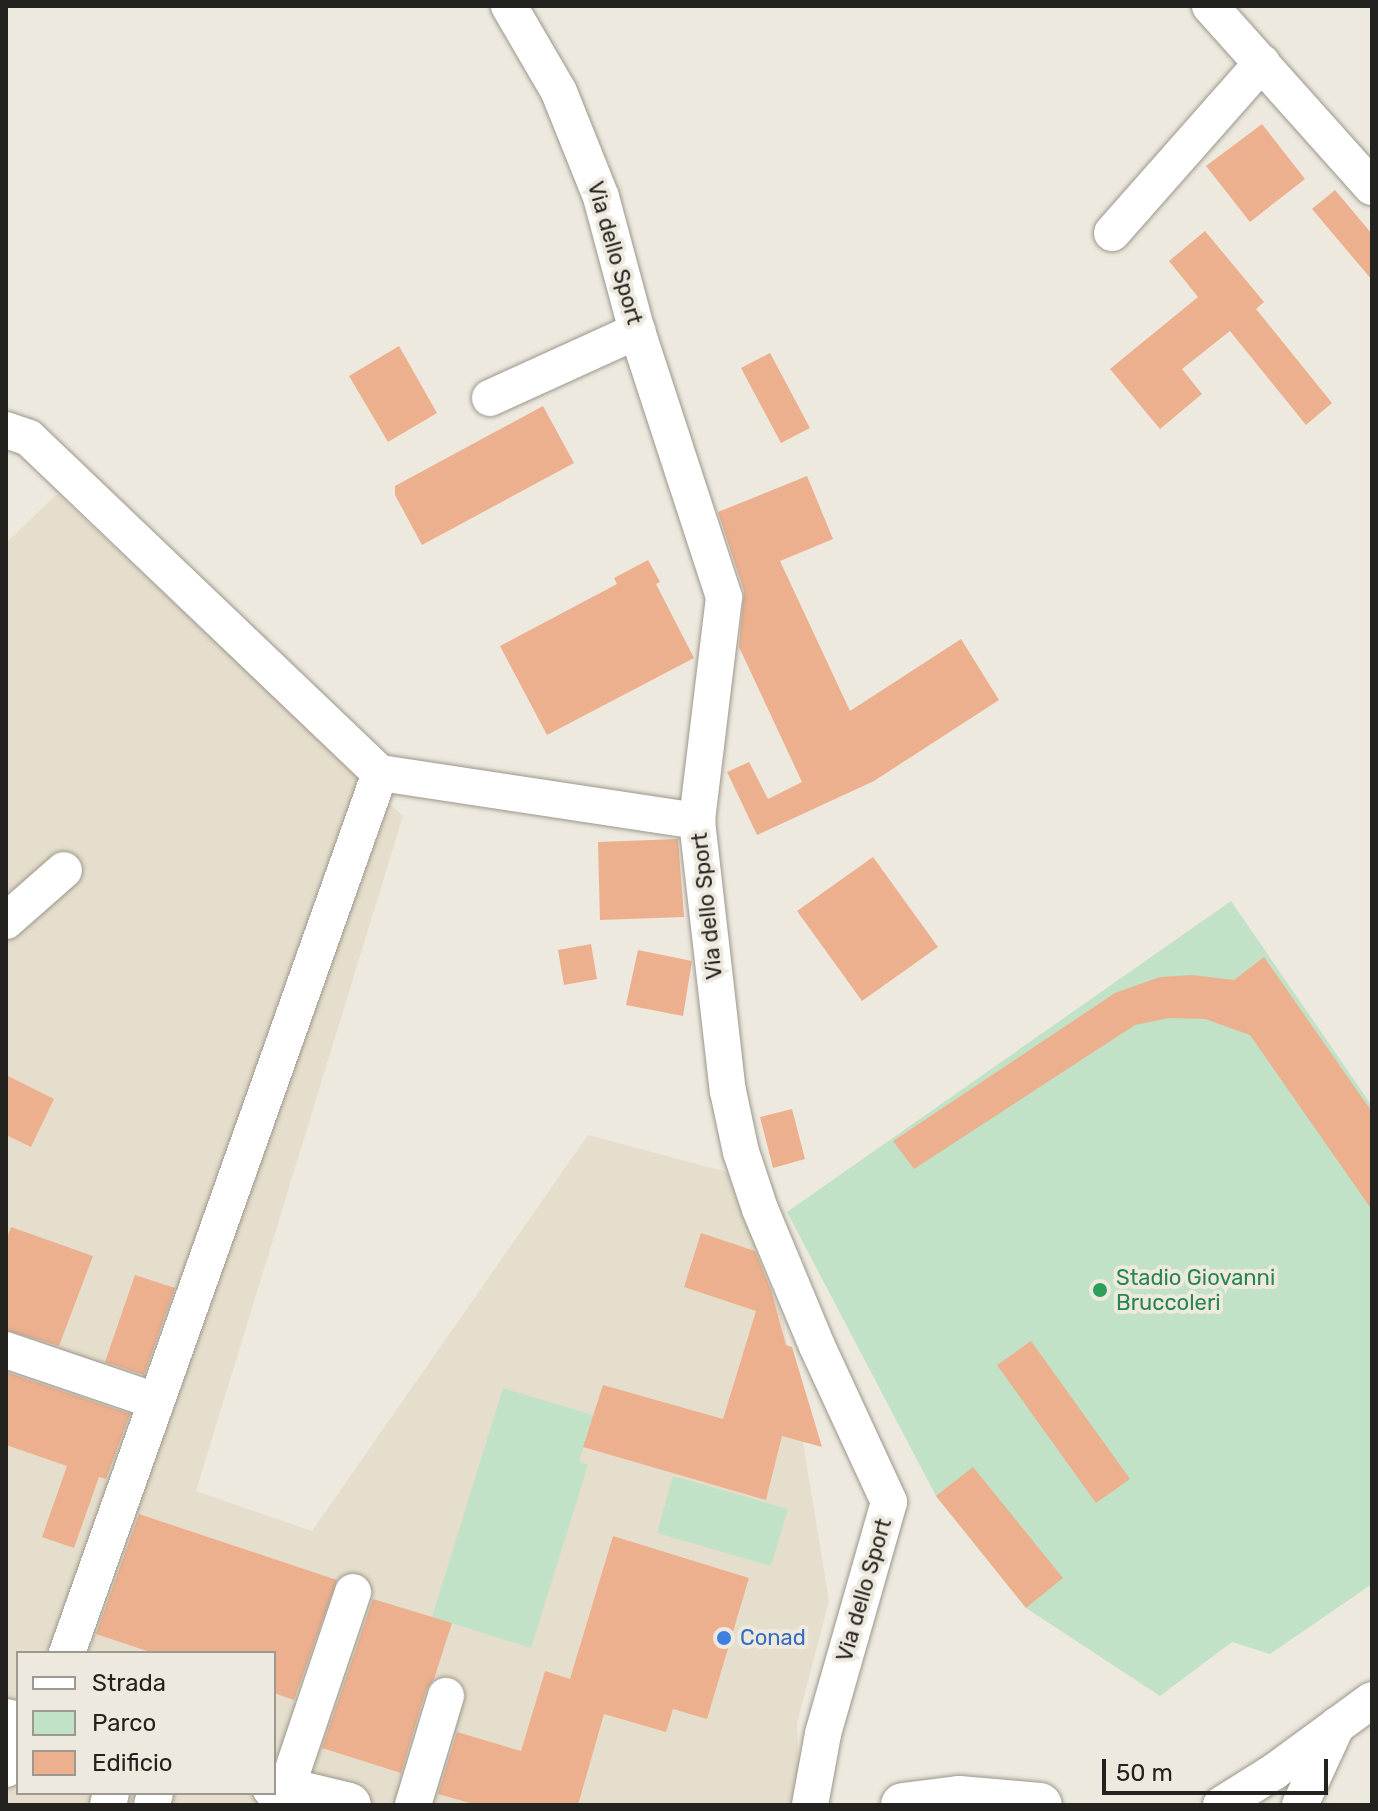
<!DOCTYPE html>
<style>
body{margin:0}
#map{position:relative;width:1378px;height:1811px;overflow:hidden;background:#eee9de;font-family:Rubik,sans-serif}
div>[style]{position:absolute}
.built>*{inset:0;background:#e6decc}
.green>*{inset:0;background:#c1e2c6}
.building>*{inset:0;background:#ecb08e}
.roads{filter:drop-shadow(0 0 2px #9c978d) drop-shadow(0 0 2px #9c978d)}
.minor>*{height:36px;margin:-18px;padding:0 18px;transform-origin:18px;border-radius:18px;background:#fff}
.major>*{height:44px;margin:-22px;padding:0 22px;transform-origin:22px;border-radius:22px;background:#fff}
.dots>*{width:22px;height:22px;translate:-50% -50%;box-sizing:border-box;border:4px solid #eee9de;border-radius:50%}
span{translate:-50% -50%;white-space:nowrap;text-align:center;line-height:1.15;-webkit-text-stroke:8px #eee9de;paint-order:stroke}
.street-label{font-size:22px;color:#23221e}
.leisure-label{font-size:22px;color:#27864d}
.left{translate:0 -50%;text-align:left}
.shop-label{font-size:22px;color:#366cbe}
.frame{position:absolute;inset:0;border:8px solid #23221e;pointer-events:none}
.legend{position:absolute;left:16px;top:1651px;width:260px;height:144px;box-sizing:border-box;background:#eee9de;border:2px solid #9d9991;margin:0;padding:10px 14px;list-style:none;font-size:24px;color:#23221e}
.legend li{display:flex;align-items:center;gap:16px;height:40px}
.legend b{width:40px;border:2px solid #9d9991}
.scale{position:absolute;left:1102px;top:1759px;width:226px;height:36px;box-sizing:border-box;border:4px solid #23221e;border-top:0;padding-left:10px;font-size:24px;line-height:28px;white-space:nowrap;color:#23221e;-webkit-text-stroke:6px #eee9de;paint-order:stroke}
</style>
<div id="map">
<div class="built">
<i style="clip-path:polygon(evenodd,57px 494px,403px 816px,196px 1491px,312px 1531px,588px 1135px,727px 1172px,783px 1319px,829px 1601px,797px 1723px,801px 1805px,6px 1805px,6px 543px,57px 494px,18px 1653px,274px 1653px,274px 1793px,18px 1793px,18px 1653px)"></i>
</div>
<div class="green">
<i style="clip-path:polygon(1231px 901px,1372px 1106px,1372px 1584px,1270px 1654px,1232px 1642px,1160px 1696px,1026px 1608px,936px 1496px,787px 1212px)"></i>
<i style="clip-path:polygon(503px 1388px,593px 1415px,579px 1461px,588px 1465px,531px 1648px,432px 1617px)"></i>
<i style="clip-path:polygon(673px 1476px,788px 1509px,771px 1566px,657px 1533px)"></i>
</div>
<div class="building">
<i style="clip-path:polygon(1262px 124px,1305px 179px,1250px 222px,1206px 166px)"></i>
<i style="clip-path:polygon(1335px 190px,1372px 234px,1372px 280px,1312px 209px)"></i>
<i style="clip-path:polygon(1205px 231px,1264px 302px,1256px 309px,1332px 403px,1306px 425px,1230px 331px,1182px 369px,1202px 394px,1160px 429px,1110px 369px,1198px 297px,1169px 261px)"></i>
<i style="clip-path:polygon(399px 346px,437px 413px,388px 442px,349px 376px)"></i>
<i style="clip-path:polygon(770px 353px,810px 428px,781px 443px,741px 368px)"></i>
<i style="clip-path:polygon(543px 406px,574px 463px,422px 545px,395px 495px,395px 486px)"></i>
<i style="clip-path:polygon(807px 476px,833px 539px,780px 561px,850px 711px,961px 639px,999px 700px,874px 781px,757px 835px,727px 772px,749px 762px,768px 799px,802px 782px,739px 647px,744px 591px,718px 512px)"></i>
<i style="clip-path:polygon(648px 560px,660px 582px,656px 584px,694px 658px,547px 735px,500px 646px,617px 584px,614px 578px)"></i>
<i style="clip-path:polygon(678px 839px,684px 917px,600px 920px,598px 842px)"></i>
<i style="clip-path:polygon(873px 857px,938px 947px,862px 1001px,797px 911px)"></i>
<i style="clip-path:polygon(591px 944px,597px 979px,564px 985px,558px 950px)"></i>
<i style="clip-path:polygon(638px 950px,692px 961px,683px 1016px,626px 1005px)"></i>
<i style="clip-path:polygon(1264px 957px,1372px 1112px,1372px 1210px,1250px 1035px,1205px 1019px,1169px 1018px,1135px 1025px,914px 1169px,893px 1141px,1115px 993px,1160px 977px,1192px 975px,1234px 980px)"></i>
<i style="clip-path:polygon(6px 1075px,54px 1099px,31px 1147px,6px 1135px)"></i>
<i style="clip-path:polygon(792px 1109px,805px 1159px,773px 1168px,760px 1117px)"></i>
<i style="clip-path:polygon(11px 1227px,93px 1256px,59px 1346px,6px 1330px,6px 1240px)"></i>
<i style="clip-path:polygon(701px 1233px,755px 1251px,771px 1290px,786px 1345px,792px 1347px,822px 1447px,782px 1436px,766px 1500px,583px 1447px,603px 1385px,723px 1419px,756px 1311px,684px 1287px)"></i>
<i style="clip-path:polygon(135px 1275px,175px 1288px,144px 1375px,105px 1362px)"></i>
<i style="clip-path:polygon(1031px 1341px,1130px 1479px,1096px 1503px,997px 1365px)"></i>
<i style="clip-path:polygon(6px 1372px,130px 1414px,106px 1479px,99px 1477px,74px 1548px,42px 1537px,67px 1466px,6px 1445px)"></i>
<i style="clip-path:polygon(973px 1467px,1063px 1578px,1026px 1608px,936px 1496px)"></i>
<i style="clip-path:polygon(139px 1514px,337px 1580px,294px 1700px,274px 1693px,274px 1653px,153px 1653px,96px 1634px)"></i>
<i style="clip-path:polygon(613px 1536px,749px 1578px,707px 1719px,673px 1709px,666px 1732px,604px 1714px,578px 1805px,477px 1805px,438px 1794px,457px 1732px,521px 1751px,545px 1671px,570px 1679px)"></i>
<i style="clip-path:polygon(373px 1599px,452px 1623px,434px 1679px,426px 1690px,401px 1773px,322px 1748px)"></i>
</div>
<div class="roads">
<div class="minor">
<i style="left:509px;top:6px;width:99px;rotate:59.8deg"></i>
<i style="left:559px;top:92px;width:113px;rotate:68.2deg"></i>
<i style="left:601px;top:197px;width:139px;rotate:75deg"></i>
<i style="left:637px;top:331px;width:280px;rotate:71.9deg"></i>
<i style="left:724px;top:597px;width:226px;rotate:96.9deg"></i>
<i style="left:697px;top:821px;width:272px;rotate:83.5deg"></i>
<i style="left:728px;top:1091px;width:62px;rotate:78deg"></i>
<i style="left:741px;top:1152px;width:60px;rotate:71.6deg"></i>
<i style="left:760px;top:1209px;width:148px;rotate:67.4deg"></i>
<i style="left:817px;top:1346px;width:172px;rotate:65.2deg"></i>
<i style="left:889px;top:1502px;width:241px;rotate:105.9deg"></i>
<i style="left:823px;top:1734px;width:72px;rotate:100.4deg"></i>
<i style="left:1210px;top:6px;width:243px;rotate:48.2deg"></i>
<i style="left:1112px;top:233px;width:227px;rotate:-48.6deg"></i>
<i style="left:490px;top:398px;width:162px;rotate:-24.5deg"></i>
<i style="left:6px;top:430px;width:24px;rotate:19deg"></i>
<i style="left:29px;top:438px;width:485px;rotate:43.7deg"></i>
<i style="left:380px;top:773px;width:321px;rotate:8.6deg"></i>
<i style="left:6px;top:921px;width:77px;rotate:-41.3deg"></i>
<i style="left:6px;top:1350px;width:158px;rotate:18.8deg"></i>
<i style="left:67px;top:1653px;width:934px;rotate:-70.42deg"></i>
<i style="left:6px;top:1769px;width:46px;rotate:-74.7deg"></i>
<i style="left:286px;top:1790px;width:209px;rotate:-71.3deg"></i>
<i style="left:108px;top:1805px;width:12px;rotate:-76deg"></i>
<i style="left:152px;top:1805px;width:12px;rotate:-76deg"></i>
<i style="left:413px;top:1805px;width:114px;rotate:-73.2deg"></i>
<i style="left:1221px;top:1805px;width:64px;rotate:-32.2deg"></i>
<i style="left:1275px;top:1771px;width:120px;rotate:-36.2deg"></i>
<i style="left:1300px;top:1805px;width:88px;rotate:-65.2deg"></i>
</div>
<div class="major">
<i style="left:6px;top:1721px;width:12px;rotate:14deg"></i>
<i style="left:274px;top:1787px;width:77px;rotate:13.5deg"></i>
<i style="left:903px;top:1805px;width:56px;rotate:-7.1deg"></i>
<i style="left:959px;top:1798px;width:81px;rotate:4.9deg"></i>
</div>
</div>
<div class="dots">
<i style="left:1100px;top:1290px;background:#2e9e5b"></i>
<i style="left:724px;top:1638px;background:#3f7fe0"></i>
</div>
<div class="street-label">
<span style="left:615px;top:253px;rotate:74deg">Via dello Sport</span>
<span style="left:707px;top:906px;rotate:-96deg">Via dello Sport</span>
<span style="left:864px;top:1590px;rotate:-74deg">Via dello Sport</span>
</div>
<div class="leisure-label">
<span class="left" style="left:1116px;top:1290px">Stadio Giovanni<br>Bruccoleri</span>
</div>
<div class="shop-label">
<span class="left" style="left:740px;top:1638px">Conad</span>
</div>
<div class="frame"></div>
<ul class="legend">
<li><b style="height:10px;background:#fff"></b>Strada</li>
<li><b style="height:22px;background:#c1e2c6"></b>Parco</li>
<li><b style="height:22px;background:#ecb08e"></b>Edificio</li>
</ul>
<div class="scale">50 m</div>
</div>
